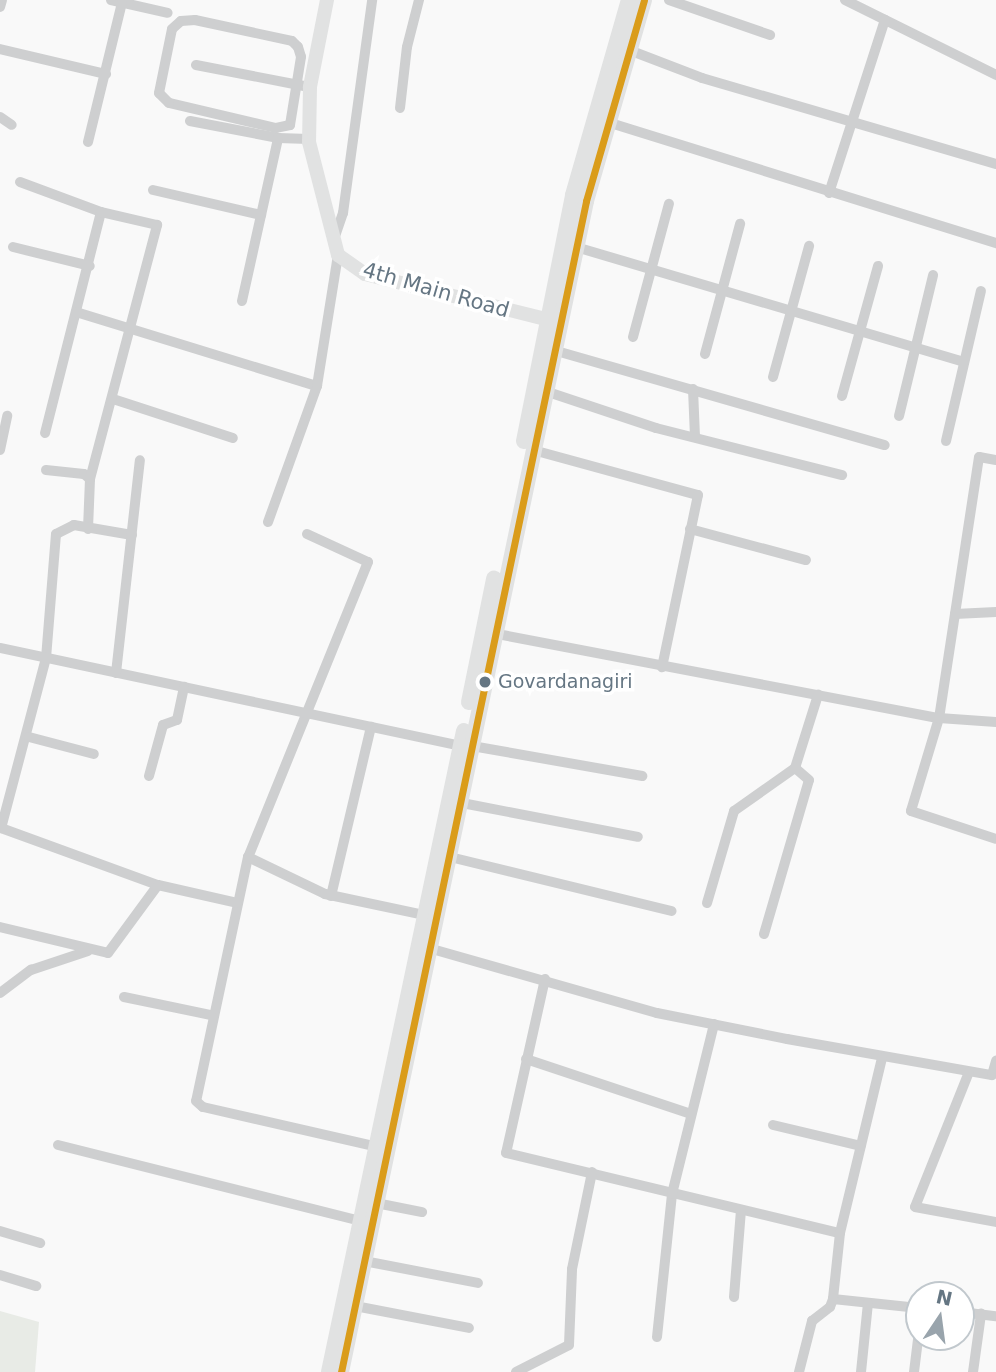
<!DOCTYPE html>
<style>
body{margin:0}
#map{position:relative;width:996px;height:1372px;overflow:hidden;background:#f9f9f9;font-family:"DejaVu Sans",sans-serif}
div>[style]{position:absolute}
.green>*{inset:0;background:#e8ebe6}
.street>*{height:10px;margin:-5px;padding:0 5px;transform-origin:5px;border-radius:5px;background:#cecfd0}
.secondary>*{height:14px;margin:-7px;padding:0 7px;transform-origin:7px;border-radius:7px;background:#e1e2e2}
.primary>*{height:16px;margin:-8px;padding:0 8px;transform-origin:8px;border-radius:8px;background:#e1e2e2}
.bus-1>*{height:7px;margin:-3.5px;padding:0 3.5px;transform-origin:3.5px;border-radius:3.5px;background:#da9c1a}
.dots>*{width:19px;height:19px;translate:-50% -50%;box-sizing:border-box;border:4px solid #fff;border-radius:50%}
span{translate:-50% -50%;white-space:nowrap;text-align:center;line-height:1.15;-webkit-text-stroke:7px #fff;paint-order:stroke}
.bus-label{font-size:19px;color:#657683}
.left{translate:0 -50%;text-align:left}
.street-label{font-size:21px;color:#657683}
.north{position:absolute;left:905px;top:1281px;width:70px;height:70px;box-sizing:border-box;background:#fff;border:2px solid #c1c8cd;border-radius:50%;rotate:13deg;font-size:19px;font-weight:700;line-height:28px;text-align:center;color:#657683}
.north::after{content:'';display:block;margin:auto;width:24px;height:32px;background:#99a4ac;clip-path:polygon(50% 0,100% 100%,50% 72%,0 100%)}
</style>
<div id="map">
<div class="green">
<i style="clip-path:polygon(0 1311px,39px 1322px,35px 1372px,0 1372px)"></i>
</div>
<div class="street">
<i style="left:111px;top:0;width:58px;rotate:12.8deg"></i>
<i style="left:669px;top:0;width:107px;rotate:19.1deg"></i>
<i style="left:845px;top:0;width:169px;rotate:26.4deg"></i>
<i style="left:0;top:7px;width:7px;rotate:-74deg"></i>
<i style="left:195px;top:20px;width:99px;rotate:12.2deg"></i>
<i style="left:292px;top:41px;width:8px;rotate:45deg"></i>
<i style="left:298px;top:47px;width:10px;rotate:73deg"></i>
<i style="left:301px;top:57px;width:69px;rotate:99.2deg"></i>
<i style="left:290px;top:125px;width:14px;rotate:168deg"></i>
<i style="left:276px;top:128px;width:110px;rotate:-166.8deg"></i>
<i style="left:169px;top:103px;width:14px;rotate:-135deg"></i>
<i style="left:159px;top:93px;width:65px;rotate:-78.5deg"></i>
<i style="left:172px;top:29px;width:12px;rotate:-42deg"></i>
<i style="left:181px;top:21px;width:14px;rotate:-4deg"></i>
<i style="left:0;top:49px;width:109px;rotate:13.3deg"></i>
<i style="left:629px;top:50px;width:78px;rotate:21deg"></i>
<i style="left:702px;top:78px;width:306px;rotate:16.3deg"></i>
<i style="left:196px;top:65px;width:110px;rotate:11deg"></i>
<i style="left:400px;top:108px;width:61px;rotate:-83.5deg"></i>
<i style="left:407px;top:47px;width:49px;rotate:-75.7deg"></i>
<i style="left:0;top:117px;width:14px;rotate:34deg"></i>
<i style="left:190px;top:121px;width:90px;rotate:10.9deg"></i>
<i style="left:278px;top:138px;width:31px;rotate:2deg"></i>
<i style="left:604px;top:121px;width:411px;rotate:17.3deg"></i>
<i style="left:88px;top:142px;width:143px;rotate:-76.3deg"></i>
<i style="left:20px;top:182px;width:86px;rotate:20.3deg"></i>
<i style="left:101px;top:212px;width:228px;rotate:104.2deg"></i>
<i style="left:153px;top:190px;width:111px;rotate:13deg"></i>
<i style="left:829px;top:193px;width:182px;rotate:-72.1deg"></i>
<i style="left:334px;top:239px;width:28px;rotate:-71deg"></i>
<i style="left:343px;top:213px;width:215px;rotate:-82.2deg"></i>
<i style="left:13px;top:247px;width:79px;rotate:13.9deg"></i>
<i style="left:576px;top:247px;width:404px;rotate:16.5deg"></i>
<i style="left:242px;top:301px;width:167px;rotate:-77.5deg"></i>
<i style="left:76px;top:312px;width:252px;rotate:17.1deg"></i>
<i style="left:633px;top:337px;width:138px;rotate:-74.9deg"></i>
<i style="left:553px;top:350px;width:345px;rotate:16deg"></i>
<i style="left:705px;top:354px;width:135px;rotate:-74.9deg"></i>
<i style="left:773px;top:377px;width:136px;rotate:-74.6deg"></i>
<i style="left:693px;top:389px;width:48px;rotate:87.6deg"></i>
<i style="left:545px;top:391px;width:117px;rotate:18.4deg"></i>
<i style="left:656px;top:428px;width:192px;rotate:14.2deg"></i>
<i style="left:842px;top:396px;width:135px;rotate:-74.5deg"></i>
<i style="left:113px;top:399px;width:126px;rotate:18deg"></i>
<i style="left:899px;top:416px;width:145px;rotate:-76.4deg"></i>
<i style="left:946px;top:441px;width:154px;rotate:-76.9deg"></i>
<i style="left:0;top:450px;width:35px;rotate:-78deg"></i>
<i style="left:533px;top:450px;width:171px;rotate:15.3deg"></i>
<i style="left:698px;top:495px;width:176px;rotate:101.8deg"></i>
<i style="left:996px;top:460px;width:17px;rotate:-170deg"></i>
<i style="left:979px;top:457px;width:264px;rotate:98.7deg"></i>
<i style="left:939px;top:718px;width:97px;rotate:106.8deg"></i>
<i style="left:911px;top:811px;width:89px;rotate:18.2deg"></i>
<i style="left:46px;top:470px;width:38px;rotate:6deg"></i>
<i style="left:84px;top:474px;width:8px;rotate:40deg"></i>
<i style="left:90px;top:479px;width:50px;rotate:92.3deg"></i>
<i style="left:90px;top:479px;width:263px;rotate:-75.2deg"></i>
<i style="left:157px;top:225px;width:57px;rotate:-166.9deg"></i>
<i style="left:268px;top:522px;width:145px;rotate:-70.2deg"></i>
<i style="left:317px;top:386px;width:133px;rotate:-80.9deg"></i>
<i style="left:690px;top:529px;width:120px;rotate:15deg"></i>
<i style="left:307px;top:534px;width:67px;rotate:24.7deg"></i>
<i style="left:368px;top:562px;width:318px;rotate:112.1deg"></i>
<i style="left:248px;top:857px;width:249px;rotate:102deg"></i>
<i style="left:196px;top:1101px;width:9px;rotate:41deg"></i>
<i style="left:203px;top:1107px;width:179px;rotate:12.9deg"></i>
<i style="left:132px;top:535px;width:59px;rotate:-170.2deg"></i>
<i style="left:74px;top:525px;width:20px;rotate:153deg"></i>
<i style="left:56px;top:534px;width:124px;rotate:94.6deg"></i>
<i style="left:46px;top:658px;width:176px;rotate:104.8deg"></i>
<i style="left:1px;top:828px;width:167px;rotate:20deg"></i>
<i style="left:158px;top:885px;width:81px;rotate:12.8deg"></i>
<i style="left:955px;top:614px;width:41px;rotate:-2.8deg"></i>
<i style="left:492px;top:633px;width:455px;rotate:10.8deg"></i>
<i style="left:939px;top:718px;width:57px;rotate:4deg"></i>
<i style="left:0;top:648px;width:471px;rotate:12deg"></i>
<i style="left:116px;top:673px;width:214px;rotate:-83.6deg"></i>
<i style="left:29px;top:737px;width:67px;rotate:14.7deg"></i>
<i style="left:472px;top:746px;width:173px;rotate:10deg"></i>
<i style="left:149px;top:776px;width:53px;rotate:-74.6deg"></i>
<i style="left:163px;top:725px;width:15px;rotate:-20deg"></i>
<i style="left:177px;top:720px;width:34px;rotate:-78deg"></i>
<i style="left:462px;top:803px;width:179px;rotate:10.9deg"></i>
<i style="left:248px;top:857px;width:85px;rotate:25.7deg"></i>
<i style="left:325px;top:894px;width:102px;rotate:11.9deg"></i>
<i style="left:450px;top:857px;width:228px;rotate:13.7deg"></i>
<i style="left:331px;top:896px;width:174px;rotate:-76.7deg"></i>
<i style="left:707px;top:903px;width:96px;rotate:-73.6deg"></i>
<i style="left:734px;top:811px;width:75px;rotate:-35.2deg"></i>
<i style="left:795px;top:768px;width:77px;rotate:-72.5deg"></i>
<i style="left:0;top:927px;width:111px;rotate:13.5deg"></i>
<i style="left:108px;top:953px;width:84px;rotate:-53.7deg"></i>
<i style="left:764px;top:934px;width:160px;rotate:-73.7deg"></i>
<i style="left:809px;top:780px;width:18px;rotate:-139deg"></i>
<i style="left:425px;top:947px;width:241px;rotate:15.9deg"></i>
<i style="left:657px;top:1013px;width:133px;rotate:11.3deg"></i>
<i style="left:787px;top:1039px;width:208px;rotate:10deg"></i>
<i style="left:992px;top:1075px;width:15px;rotate:-74deg"></i>
<i style="left:545px;top:979px;width:178px;rotate:102.6deg"></i>
<i style="left:506px;top:1153px;width:343px;rotate:13.5deg"></i>
<i style="left:0;top:993px;width:39px;rotate:-37deg"></i>
<i style="left:31px;top:970px;width:60px;rotate:-18.4deg"></i>
<i style="left:124px;top:997px;width:89px;rotate:11.7deg"></i>
<i style="left:882px;top:1058px;width:180px;rotate:103.5deg"></i>
<i style="left:840px;top:1233px;width:66px;rotate:96.1deg"></i>
<i style="left:833px;top:1299px;width:86px;rotate:6deg"></i>
<i style="left:526px;top:1059px;width:174px;rotate:18.4deg"></i>
<i style="left:969px;top:1072px;width:145px;rotate:111.8deg"></i>
<i style="left:915px;top:1207px;width:82px;rotate:10.5deg"></i>
<i style="left:773px;top:1125px;width:90px;rotate:13.4deg"></i>
<i style="left:58px;top:1145px;width:312px;rotate:14.1deg"></i>
<i style="left:376px;top:1203px;width:47px;rotate:11.1deg"></i>
<i style="left:0;top:1231px;width:42px;rotate:16.7deg"></i>
<i style="left:364px;top:1261px;width:116px;rotate:10.9deg"></i>
<i style="left:0;top:1275px;width:38px;rotate:17deg"></i>
<i style="left:734px;top:1297px;width:87px;rotate:-85.4deg"></i>
<i style="left:355px;top:1306px;width:116px;rotate:10.9deg"></i>
<i style="left:961px;top:1312px;width:35px;rotate:7deg"></i>
<i style="left:657px;top:1337px;width:144px;rotate:-84deg"></i>
<i style="left:672px;top:1194px;width:175px;rotate:-76.1deg"></i>
<i style="left:516px;top:1372px;width:59px;rotate:-27deg"></i>
<i style="left:569px;top:1345px;width:76px;rotate:-87.7deg"></i>
<i style="left:572px;top:1269px;width:99px;rotate:-78.3deg"></i>
<i style="left:799px;top:1372px;width:53px;rotate:-75.7deg"></i>
<i style="left:812px;top:1321px;width:23px;rotate:-38deg"></i>
<i style="left:830px;top:1307px;width:9px;rotate:-69deg"></i>
<i style="left:861px;top:1372px;width:69px;rotate:-84.2deg"></i>
<i style="left:914px;top:1372px;width:38px;rotate:-83deg"></i>
<i style="left:973px;top:1372px;width:59px;rotate:-82.1deg"></i>
</div>
<div class="secondary">
<i style="left:327px;top:0;width:89px;rotate:101.1deg"></i>
<i style="left:310px;top:87px;width:55px;rotate:91deg"></i>
<i style="left:309px;top:142px;width:117px;rotate:75.6deg"></i>
<i style="left:338px;top:255px;width:33px;rotate:35deg"></i>
<i style="left:365px;top:274px;width:199px;rotate:14deg"></i>
</div>
<div class="primary">
<i style="left:524px;top:441px;width:251px;rotate:-78.7deg"></i>
<i style="left:573px;top:195px;width:203px;rotate:-74deg"></i>
<i style="left:469px;top:702px;width:126px;rotate:-78.5deg"></i>
<i style="left:329px;top:1372px;width:655px;rotate:-78.11deg"></i>
<i style="left:341px;top:1372px;width:1196px;rotate:-78.18deg"></i>
<i style="left:586px;top:201px;width:209px;rotate:-73.9deg"></i>
</div>
<div class="bus-1">
<i style="left:341px;top:1372px;width:1196px;rotate:-78.18deg"></i>
<i style="left:586px;top:201px;width:209px;rotate:-73.9deg"></i>
</div>
<div class="dots">
<i style="left:485px;top:682px;background:#657683"></i>
</div>
<div class="bus-label">
<span class="left" style="left:498px;top:682px">Govardanagiri</span>
</div>
<div class="street-label">
<span style="left:436px;top:290px;rotate:16deg">4th Main Road</span>
</div>
<div class="north">N</div>
</div>
